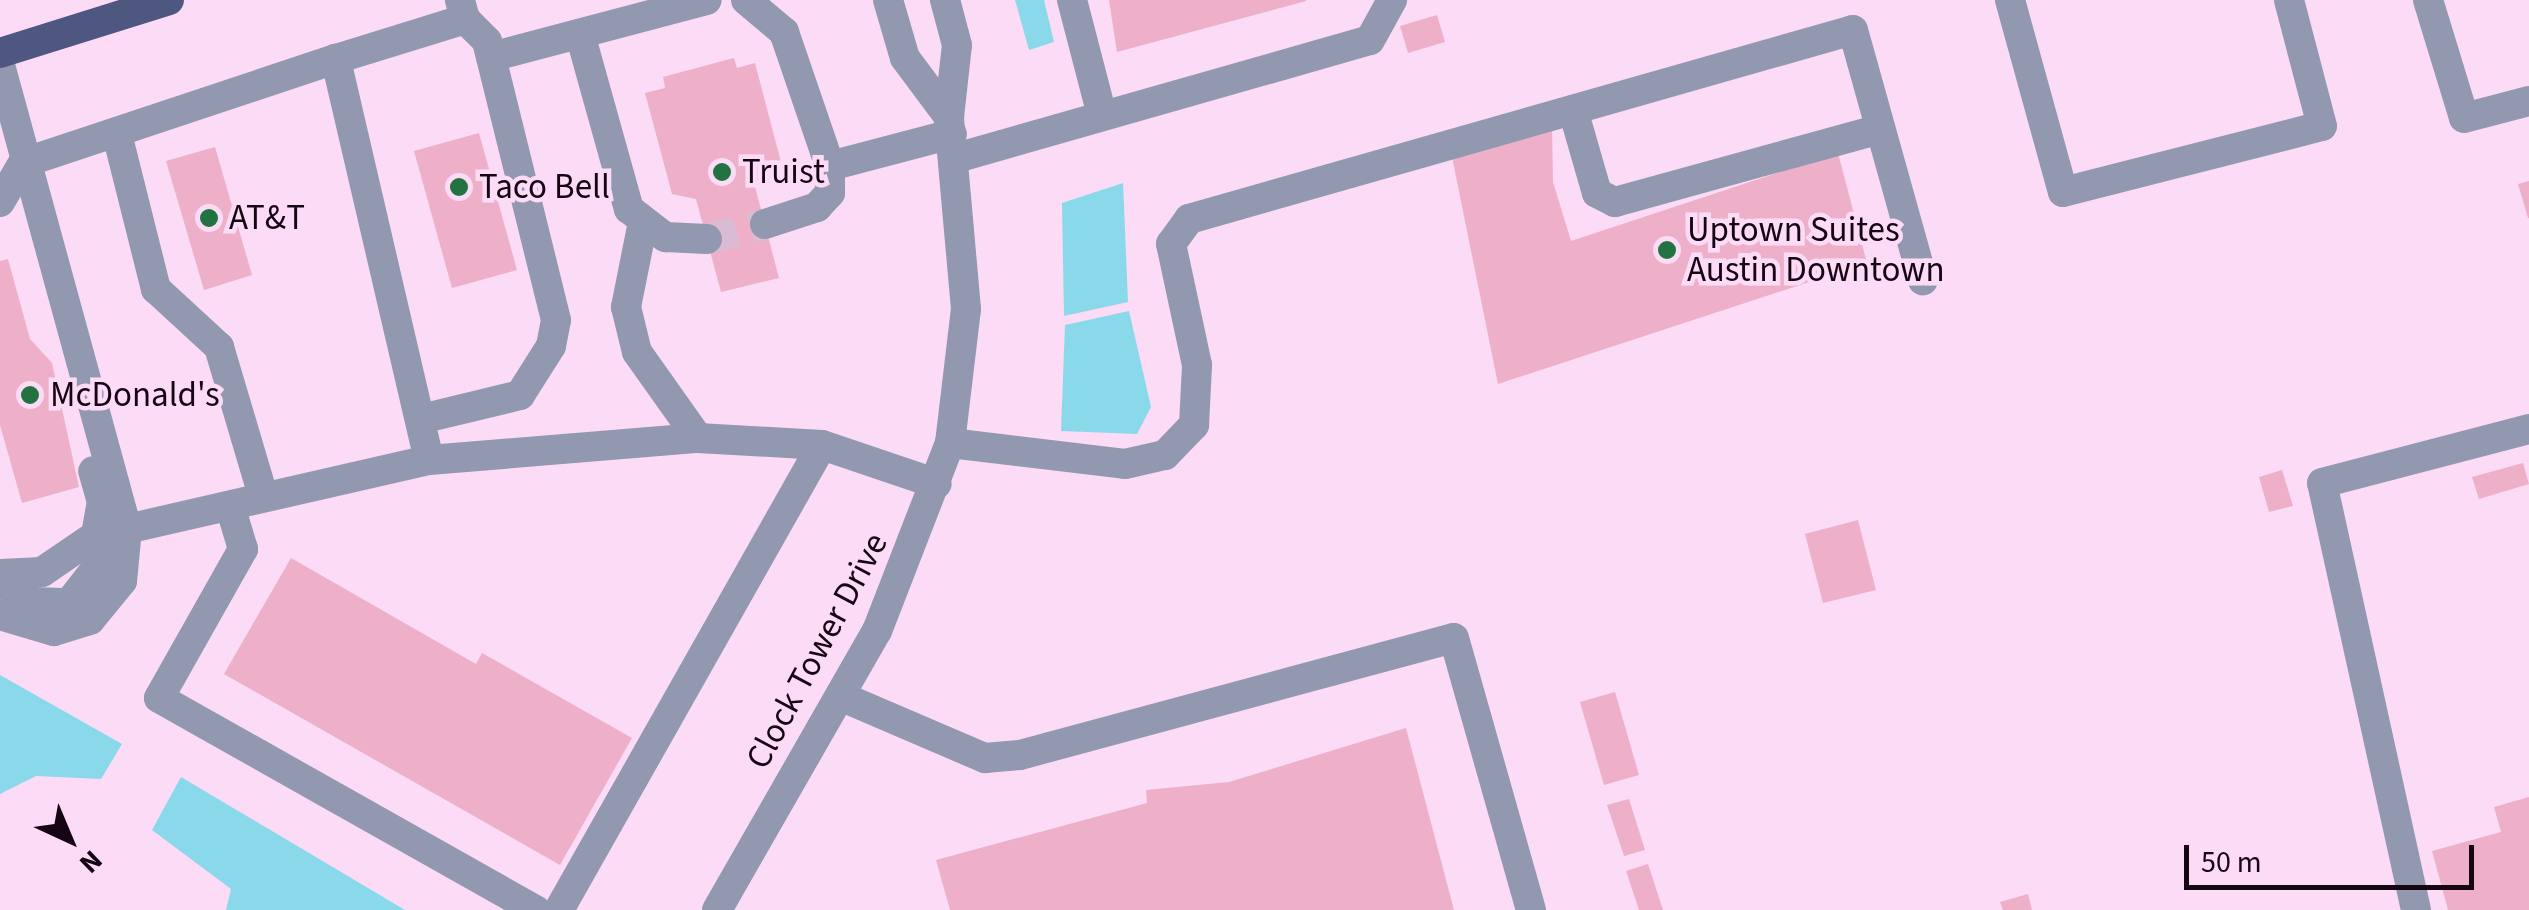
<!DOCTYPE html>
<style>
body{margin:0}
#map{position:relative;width:2529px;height:910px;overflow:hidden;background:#fbdbf5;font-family:"Source Sans 3",sans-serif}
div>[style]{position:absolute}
.water>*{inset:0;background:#8ad9ea}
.building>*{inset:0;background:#eeafc9}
.minor-tunnel>*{height:30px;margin-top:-15px;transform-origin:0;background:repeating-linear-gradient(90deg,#d9bbd3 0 30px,transparent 0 45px)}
.minor>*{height:30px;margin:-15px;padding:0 15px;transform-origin:15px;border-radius:15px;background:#9198b0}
.major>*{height:30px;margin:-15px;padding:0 15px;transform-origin:15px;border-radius:15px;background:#4d5780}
.dots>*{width:28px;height:28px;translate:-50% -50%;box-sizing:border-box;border:5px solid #fbdbf5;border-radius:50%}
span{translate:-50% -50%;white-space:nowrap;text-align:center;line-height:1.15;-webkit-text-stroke:9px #fbdbf5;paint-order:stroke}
.poi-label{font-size:35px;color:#160513}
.left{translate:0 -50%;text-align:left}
.street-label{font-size:35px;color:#160513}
.north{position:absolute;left:20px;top:790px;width:100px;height:100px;-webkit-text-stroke:8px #fbdbf5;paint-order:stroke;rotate:136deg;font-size:28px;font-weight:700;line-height:40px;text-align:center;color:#160513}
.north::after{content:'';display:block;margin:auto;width:35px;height:45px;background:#160513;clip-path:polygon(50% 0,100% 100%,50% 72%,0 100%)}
.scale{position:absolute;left:2184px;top:845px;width:290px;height:45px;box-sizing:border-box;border:5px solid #160513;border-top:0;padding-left:12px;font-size:30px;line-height:35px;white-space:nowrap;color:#160513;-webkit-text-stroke:8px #fbdbf5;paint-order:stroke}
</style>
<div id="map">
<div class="water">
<i style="clip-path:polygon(1015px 0,1044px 0,1054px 42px,1029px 50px)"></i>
<i style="clip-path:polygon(1123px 183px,1128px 302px,1064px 316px,1062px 203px)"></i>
<i style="clip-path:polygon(1129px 311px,1151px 407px,1137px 434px,1061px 431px,1065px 325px)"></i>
<i style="clip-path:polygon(0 675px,122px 744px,101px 779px,36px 776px,0 794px)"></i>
<i style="clip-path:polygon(181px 777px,405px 910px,226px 910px,231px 889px,152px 830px)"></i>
</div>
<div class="building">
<i style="clip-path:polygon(1109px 0,1306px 0,1306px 1px,1117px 52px)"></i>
<i style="clip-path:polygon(1437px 15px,1445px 42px,1408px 53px,1400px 26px)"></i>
<i style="clip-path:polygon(734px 58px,737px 68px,755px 63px,782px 166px,754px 183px,779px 278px,721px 292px,696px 199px,672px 194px,645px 93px,665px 88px,663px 77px)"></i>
<i style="clip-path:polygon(1552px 126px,1553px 182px,1571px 241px,1838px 153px,1867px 263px,1498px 384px,1452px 157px)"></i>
<i style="clip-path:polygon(479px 133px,517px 270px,452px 288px,414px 151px)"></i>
<i style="clip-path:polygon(215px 147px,252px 275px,204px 290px,166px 161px)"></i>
<i style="clip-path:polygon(2529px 181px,2529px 218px,2528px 218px,2518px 184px)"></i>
<i style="clip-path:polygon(8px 259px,30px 339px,52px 363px,79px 487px,22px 503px,0 425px,0 261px)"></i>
<i style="clip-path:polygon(2523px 463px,2529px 484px,2479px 499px,2472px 477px)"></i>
<i style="clip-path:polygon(2282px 470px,2293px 506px,2269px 512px,2259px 477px)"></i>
<i style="clip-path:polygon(1858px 520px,1876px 590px,1823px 603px,1805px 534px)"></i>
<i style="clip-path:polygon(291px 558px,476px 664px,482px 653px,632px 738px,560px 865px,224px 674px)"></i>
<i style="clip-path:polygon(1615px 692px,1639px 775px,1604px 785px,1580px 702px)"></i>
<i style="clip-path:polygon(1406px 728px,1454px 910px,950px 910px,936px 860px,1147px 803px,1146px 790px,1229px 782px)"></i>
<i style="clip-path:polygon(2529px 797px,2529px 910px,2448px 910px,2432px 851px,2501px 832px,2494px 807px)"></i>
<i style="clip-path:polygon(1629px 799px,1645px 850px,1624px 856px,1607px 805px)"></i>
<i style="clip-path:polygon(1648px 864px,1663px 910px,1639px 910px,1626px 871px)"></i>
<i style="clip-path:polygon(2028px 894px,2032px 910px,2003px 910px,2000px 902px)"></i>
</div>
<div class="minor-tunnel">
<i style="left:707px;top:239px;width:60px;rotate:-14.5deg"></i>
</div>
<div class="minor">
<i style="left:746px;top:0;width:50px;rotate:40.1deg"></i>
<i style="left:784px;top:32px;width:142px;rotate:71.1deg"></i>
<i style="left:830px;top:166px;width:126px;rotate:-14.7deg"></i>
<i style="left:888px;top:0;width:60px;rotate:73.7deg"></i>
<i style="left:905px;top:58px;width:74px;rotate:53.3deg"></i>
<i style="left:1072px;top:0;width:119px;rotate:75.4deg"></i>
<i style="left:2010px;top:0;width:199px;rotate:74.6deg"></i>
<i style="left:2063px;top:192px;width:267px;rotate:-14.3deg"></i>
<i style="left:2322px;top:126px;width:130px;rotate:-104.7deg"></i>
<i style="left:2428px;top:0;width:123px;rotate:73deg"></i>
<i style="left:2464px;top:118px;width:67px;rotate:-14.7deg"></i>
<i style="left:580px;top:34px;width:182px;rotate:74.4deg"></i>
<i style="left:629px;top:209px;width:46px;rotate:37.9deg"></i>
<i style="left:665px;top:237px;width:42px;rotate:2.7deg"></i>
<i style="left:491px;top:57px;width:223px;rotate:-14.8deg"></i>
<i style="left:0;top:65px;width:481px;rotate:74.7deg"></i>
<i style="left:127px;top:529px;width:52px;rotate:95.5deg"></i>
<i style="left:122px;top:581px;width:50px;rotate:129.4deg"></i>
<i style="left:90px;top:620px;width:38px;rotate:163deg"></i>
<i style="left:54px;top:631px;width:56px;rotate:-163.5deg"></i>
<i style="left:1573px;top:110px;width:86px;rotate:73.9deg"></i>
<i style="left:1597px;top:193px;width:20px;rotate:27deg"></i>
<i style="left:1615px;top:202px;width:275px;rotate:-15.4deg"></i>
<i style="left:118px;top:138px;width:156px;rotate:75.9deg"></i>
<i style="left:156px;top:289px;width:86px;rotate:42.6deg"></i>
<i style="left:219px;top:347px;width:155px;rotate:73.5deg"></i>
<i style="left:956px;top:158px;width:430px;rotate:-15.9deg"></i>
<i style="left:1370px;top:40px;width:46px;rotate:-61.2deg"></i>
<i style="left:0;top:202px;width:45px;rotate:-59.5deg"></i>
<i style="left:23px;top:163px;width:330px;rotate:-18.4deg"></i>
<i style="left:765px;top:224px;width:55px;rotate:-18.1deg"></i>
<i style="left:817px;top:207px;width:19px;rotate:-47deg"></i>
<i style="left:830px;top:193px;width:27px;rotate:-90deg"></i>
<i style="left:642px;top:227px;width:82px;rotate:101.3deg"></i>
<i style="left:626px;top:307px;width:46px;rotate:76.3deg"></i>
<i style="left:637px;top:352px;width:105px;rotate:54.7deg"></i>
<i style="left:421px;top:419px;width:102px;rotate:-13.6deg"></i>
<i style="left:520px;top:395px;width:58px;rotate:-57.7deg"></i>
<i style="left:551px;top:346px;width:26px;rotate:-79deg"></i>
<i style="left:556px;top:320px;width:287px;rotate:-103.9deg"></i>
<i style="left:487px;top:41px;width:31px;rotate:-135deg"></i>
<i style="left:950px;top:443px;width:176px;rotate:6.8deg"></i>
<i style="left:1125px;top:464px;width:41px;rotate:-12.7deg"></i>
<i style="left:1165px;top:455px;width:42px;rotate:-46deg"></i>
<i style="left:1194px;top:425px;width:60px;rotate:-87.1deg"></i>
<i style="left:1197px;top:365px;width:124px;rotate:-102.1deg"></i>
<i style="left:1171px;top:244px;width:31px;rotate:-54deg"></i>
<i style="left:1189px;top:219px;width:690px;rotate:-15.89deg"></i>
<i style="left:1853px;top:30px;width:260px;rotate:74.4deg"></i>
<i style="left:429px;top:460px;width:412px;rotate:-103.1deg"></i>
<i style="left:336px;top:59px;width:135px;rotate:-17.2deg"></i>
<i style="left:465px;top:19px;width:20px;rotate:-105deg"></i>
<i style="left:230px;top:506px;width:45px;rotate:73.2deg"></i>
<i style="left:243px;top:549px;width:171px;rotate:119.4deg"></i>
<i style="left:159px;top:698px;width:433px;rotate:29.4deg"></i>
<i style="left:127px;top:529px;width:310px;rotate:-12.9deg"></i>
<i style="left:429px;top:460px;width:270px;rotate:-4.7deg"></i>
<i style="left:698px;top:438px;width:124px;rotate:3.2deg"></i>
<i style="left:822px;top:445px;width:121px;rotate:18.7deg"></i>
<i style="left:0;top:574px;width:42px;rotate:-2.7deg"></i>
<i style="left:42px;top:572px;width:65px;rotate:-34.4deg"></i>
<i style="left:96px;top:535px;width:34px;rotate:-80deg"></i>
<i style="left:102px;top:502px;width:32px;rotate:-106deg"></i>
<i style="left:0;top:582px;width:39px;rotate:31deg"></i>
<i style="left:33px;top:602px;width:36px;rotate:2deg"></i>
<i style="left:69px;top:603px;width:53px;rotate:-51.8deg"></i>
<i style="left:102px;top:561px;width:42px;rotate:-88.6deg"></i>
<i style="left:840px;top:696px;width:158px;rotate:23.2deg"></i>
<i style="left:985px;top:758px;width:35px;rotate:-5deg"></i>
<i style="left:1020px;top:755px;width:449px;rotate:-15.1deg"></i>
<i style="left:1454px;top:638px;width:283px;rotate:74.2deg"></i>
<i style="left:559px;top:910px;width:534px;rotate:-60.51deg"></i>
<i style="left:717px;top:910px;width:322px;rotate:-60.2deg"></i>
<i style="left:877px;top:631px;width:202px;rotate:-68.8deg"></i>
<i style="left:950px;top:443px;width:135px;rotate:-83.2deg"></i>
<i style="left:966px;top:309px;width:193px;rotate:-95.1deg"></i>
<i style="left:949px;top:117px;width:72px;rotate:-83.7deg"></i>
<i style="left:957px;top:45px;width:47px;rotate:-104.9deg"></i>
<i style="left:2416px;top:910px;width:437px;rotate:-102.4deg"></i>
<i style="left:2322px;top:483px;width:214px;rotate:-14.6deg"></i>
</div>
<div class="major">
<i style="left:0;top:53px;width:177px;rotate:-17.4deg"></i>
</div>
<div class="dots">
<i style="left:722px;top:172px;background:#237242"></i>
<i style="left:459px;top:187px;background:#237242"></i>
<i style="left:209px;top:218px;background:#237242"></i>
<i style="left:1667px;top:250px;background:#237242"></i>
<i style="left:30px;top:395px;background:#237242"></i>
</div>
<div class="poi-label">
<span class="left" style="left:742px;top:172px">Truist</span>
<span class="left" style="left:479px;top:187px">Taco Bell</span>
<span class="left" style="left:229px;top:218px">AT&amp;T</span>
<span class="left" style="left:1687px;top:250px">Uptown Suites<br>Austin Downtown</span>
<span class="left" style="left:50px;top:395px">McDonald's</span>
</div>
<div class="street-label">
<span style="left:817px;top:651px;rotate:-62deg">Clock Tower Drive</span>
</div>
<div class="north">N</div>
<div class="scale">50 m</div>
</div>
